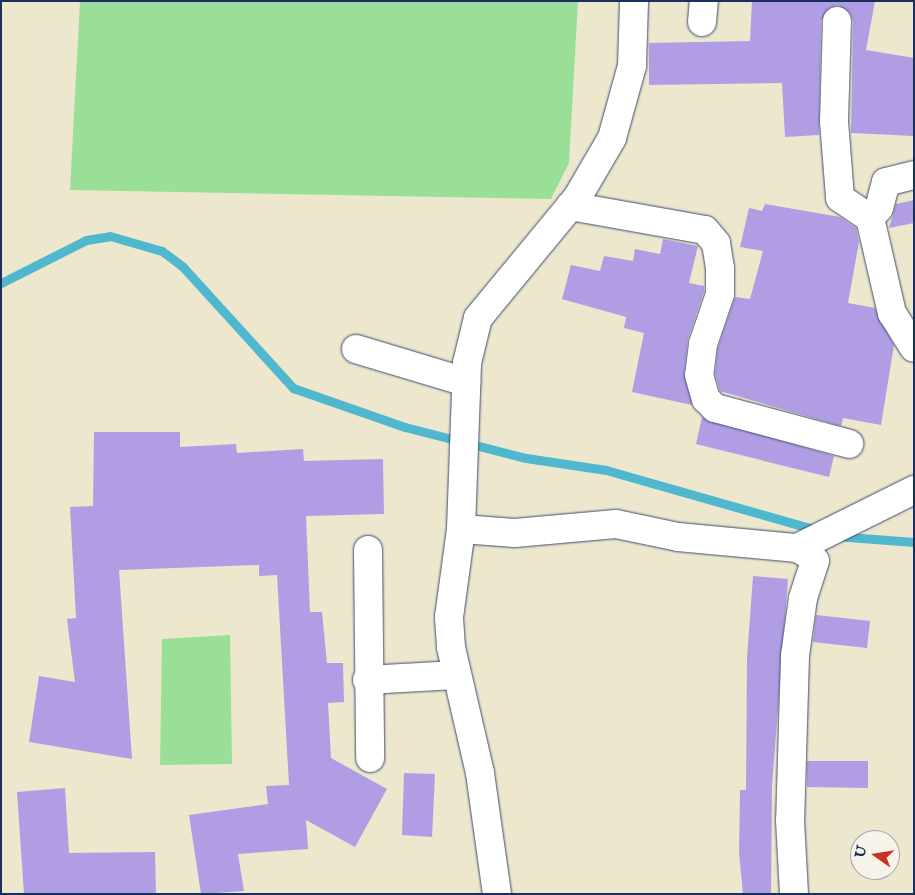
<!DOCTYPE html>
<style>
body{margin:0}
#map{position:relative;width:915px;height:895px;overflow:hidden;background:#ede7cd;font-family:"IM FELL English",serif}
div>[style]{position:absolute}
.green>*{inset:0;background:#99df97}
.stream>*{height:9px;margin:-4.5px;padding:0 4.5px;transform-origin:4.5px;border-radius:4.5px;background:#50b8ce}
.building>*{inset:0;background:#b19de4}
.roads{filter:drop-shadow(0 0 1px #3a4b6f) drop-shadow(0 0 1px #3a4b6f)}
.minor>*{height:28px;margin:-14px;padding:0 14px;transform-origin:14px;border-radius:14px;background:#fff}
span{translate:-50% -50%;white-space:nowrap;text-align:center;line-height:1.15;-webkit-text-stroke:5px #f7f3e8;paint-order:stroke}
.frame{position:absolute;inset:0;border:2px solid #1b2f5e;pointer-events:none}
.north{position:absolute;left:850px;top:830px;width:50px;height:50px;box-sizing:border-box;background:#f7f3e8;border:1px solid #9fa5b1;border-radius:50%;rotate:283deg;font-size:14px;font-weight:700;line-height:20px;text-align:center;color:#1b2f5e}
.north::after{content:'';display:block;margin:auto;width:18px;height:22px;background:#c8321e;clip-path:polygon(50% 0,100% 100%,50% 72%,0 100%)}
</style>
<div id="map">
<div class="green">
<i style="clip-path:polygon(80px 1px,578px 1px,569px 163px,551px 199px,70px 190px)"></i>
<i style="clip-path:polygon(230px 635px,232px 764px,160px 765px,162px 639px)"></i>
</div>
<div class="stream">
<i style="left:1px;top:283px;width:95px;rotate:-26.8deg"></i>
<i style="left:86px;top:240px;width:24px;rotate:-9deg"></i>
<i style="left:110px;top:236px;width:54px;rotate:16.1deg"></i>
<i style="left:162px;top:251px;width:26px;rotate:37deg"></i>
<i style="left:183px;top:267px;width:164px;rotate:47.7deg"></i>
<i style="left:293px;top:388px;width:119px;rotate:19.2deg"></i>
<i style="left:405px;top:427px;width:125px;rotate:14.4deg"></i>
<i style="left:526px;top:458px;width:81px;rotate:8.5deg"></i>
<i style="left:606px;top:470px;width:223px;rotate:15.9deg"></i>
<i style="left:835px;top:536px;width:79px;rotate:4.3deg"></i>
</div>
<div class="building">
<i style="clip-path:polygon(752px 1px,875px 1px,866px 50px,914px 58px,914px 136px,851px 133px,853px 21px,850px 13px,838px 5px,829px 8px,821px 21px,819px 135px,785px 137px,782px 83px,649px 85px,649px 43px,750px 41px)"></i>
<i style="clip-path:polygon(914px 200px,914px 223px,889px 228px,896px 204px)"></i>
<i style="clip-path:polygon(765px 204px,840px 217px,856px 228px,859px 242px,848px 303px,875px 308px,894px 345px,881px 425px,843px 418px,841px 426px,720px 391px,715px 374px,718px 348px,735px 297px,750px 299px,763px 251px,740px 247px,749px 208px,762px 211px)"></i>
<i style="clip-path:polygon(663px 239px,698px 246px,689px 283px,704px 286px,704px 291px,688px 339px,684px 373px,692px 405px,632px 392px,644px 333px,624px 328px,626px 317px,562px 299px,571px 265px,600px 271px,604px 256px,633px 261px,635px 249px,660px 254px)"></i>
<i style="clip-path:polygon(702px 417px,834px 456px,829px 477px,696px 444px)"></i>
<i style="clip-path:polygon(94px 432px,180px 432px,180px 447px,236px 444px,237px 453px,303px 449px,304px 461px,383px 459px,384px 514px,306px 516px,310px 612px,322px 612px,327px 663px,343px 663px,344px 702px,328px 703px,331px 758px,387px 789px,355px 847px,306px 820px,308px 849px,238px 854px,244px 891px,201px 894px,189px 815px,268px 804px,266px 786px,289px 785px,277px 575px,259px 576px,259px 565px,119px 570px,132px 759px,29px 742px,39px 676px,75px 682px,67px 619px,76px 618px,70px 507px,93px 506px)"></i>
<i style="clip-path:polygon(753px 576px,788px 579px,772px 786px,771px 894px,743px 894px,739px 853px,740px 790px,746px 790px,747px 658px)"></i>
<i style="clip-path:polygon(816px 615px,870px 621px,867px 648px,813px 642px)"></i>
<i style="clip-path:polygon(807px 761px,868px 761px,868px 788px,807px 787px)"></i>
<i style="clip-path:polygon(404px 773px,435px 774px,432px 837px,402px 835px)"></i>
<i style="clip-path:polygon(65px 788px,69px 853px,155px 852px,156px 894px,24px 894px,17px 792px)"></i>
</div>
<div class="roads">
<div class="minor">
<i style="left:837px;top:21px;width:100px;rotate:91.7deg"></i>
<i style="left:834px;top:121px;width:77px;rotate:85.5deg"></i>
<i style="left:840px;top:198px;width:36px;rotate:34deg"></i>
<i style="left:870px;top:218px;width:98px;rotate:77deg"></i>
<i style="left:892px;top:313px;width:41px;rotate:57.8deg"></i>
<i style="left:702px;top:22px;width:21px;rotate:-85deg"></i>
<i style="left:570px;top:206px;width:137px;rotate:10.1deg"></i>
<i style="left:705px;top:230px;width:17px;rotate:50deg"></i>
<i style="left:716px;top:243px;width:26px;rotate:81deg"></i>
<i style="left:720px;top:269px;width:25px;rotate:90deg"></i>
<i style="left:720px;top:294px;width:53px;rotate:108.8deg"></i>
<i style="left:703px;top:344px;width:31px;rotate:97deg"></i>
<i style="left:699px;top:375px;width:25px;rotate:74deg"></i>
<i style="left:706px;top:399px;width:13px;rotate:45deg"></i>
<i style="left:715px;top:408px;width:139px;rotate:15deg"></i>
<i style="left:870px;top:218px;width:13px;rotate:-48deg"></i>
<i style="left:879px;top:208px;width:27px;rotate:-75deg"></i>
<i style="left:886px;top:182px;width:29px;rotate:-14deg"></i>
<i style="left:356px;top:349px;width:115px;rotate:16.7deg"></i>
<i style="left:461px;top:529px;width:54px;rotate:4.2deg"></i>
<i style="left:515px;top:533px;width:101px;rotate:-5.1deg"></i>
<i style="left:616px;top:524px;width:63px;rotate:11.8deg"></i>
<i style="left:678px;top:537px;width:120px;rotate:5.3deg"></i>
<i style="left:797px;top:548px;width:16px;rotate:30deg"></i>
<i style="left:811px;top:556px;width:6px;rotate:51deg"></i>
<i style="left:815px;top:561px;width:39px;rotate:108deg"></i>
<i style="left:803px;top:598px;width:59px;rotate:97.9deg"></i>
<i style="left:795px;top:656px;width:164px;rotate:91.7deg"></i>
<i style="left:790px;top:820px;width:74px;rotate:86.9deg"></i>
<i style="left:797px;top:548px;width:131px;rotate:-26.4deg"></i>
<i style="left:368px;top:550px;width:208px;rotate:89.4deg"></i>
<i style="left:367px;top:680px;width:89px;rotate:-3.2deg"></i>
<i style="left:497px;top:894px;width:122px;rotate:-98deg"></i>
<i style="left:480px;top:773px;width:129px;rotate:-103deg"></i>
<i style="left:451px;top:647px;width:30px;rotate:-94deg"></i>
<i style="left:449px;top:617px;width:89px;rotate:-82.2deg"></i>
<i style="left:461px;top:529px;width:166px;rotate:-87.9deg"></i>
<i style="left:467px;top:363px;width:46px;rotate:-76.3deg"></i>
<i style="left:478px;top:318px;width:156px;rotate:-50.5deg"></i>
<i style="left:577px;top:198px;width:69px;rotate:-59.7deg"></i>
<i style="left:612px;top:138px;width:75px;rotate:-74.5deg"></i>
<i style="left:632px;top:66px;width:65px;rotate:-88.2deg"></i>
</div>
</div>
<div class="frame"></div>
<div class="north">U</div>
</div>
